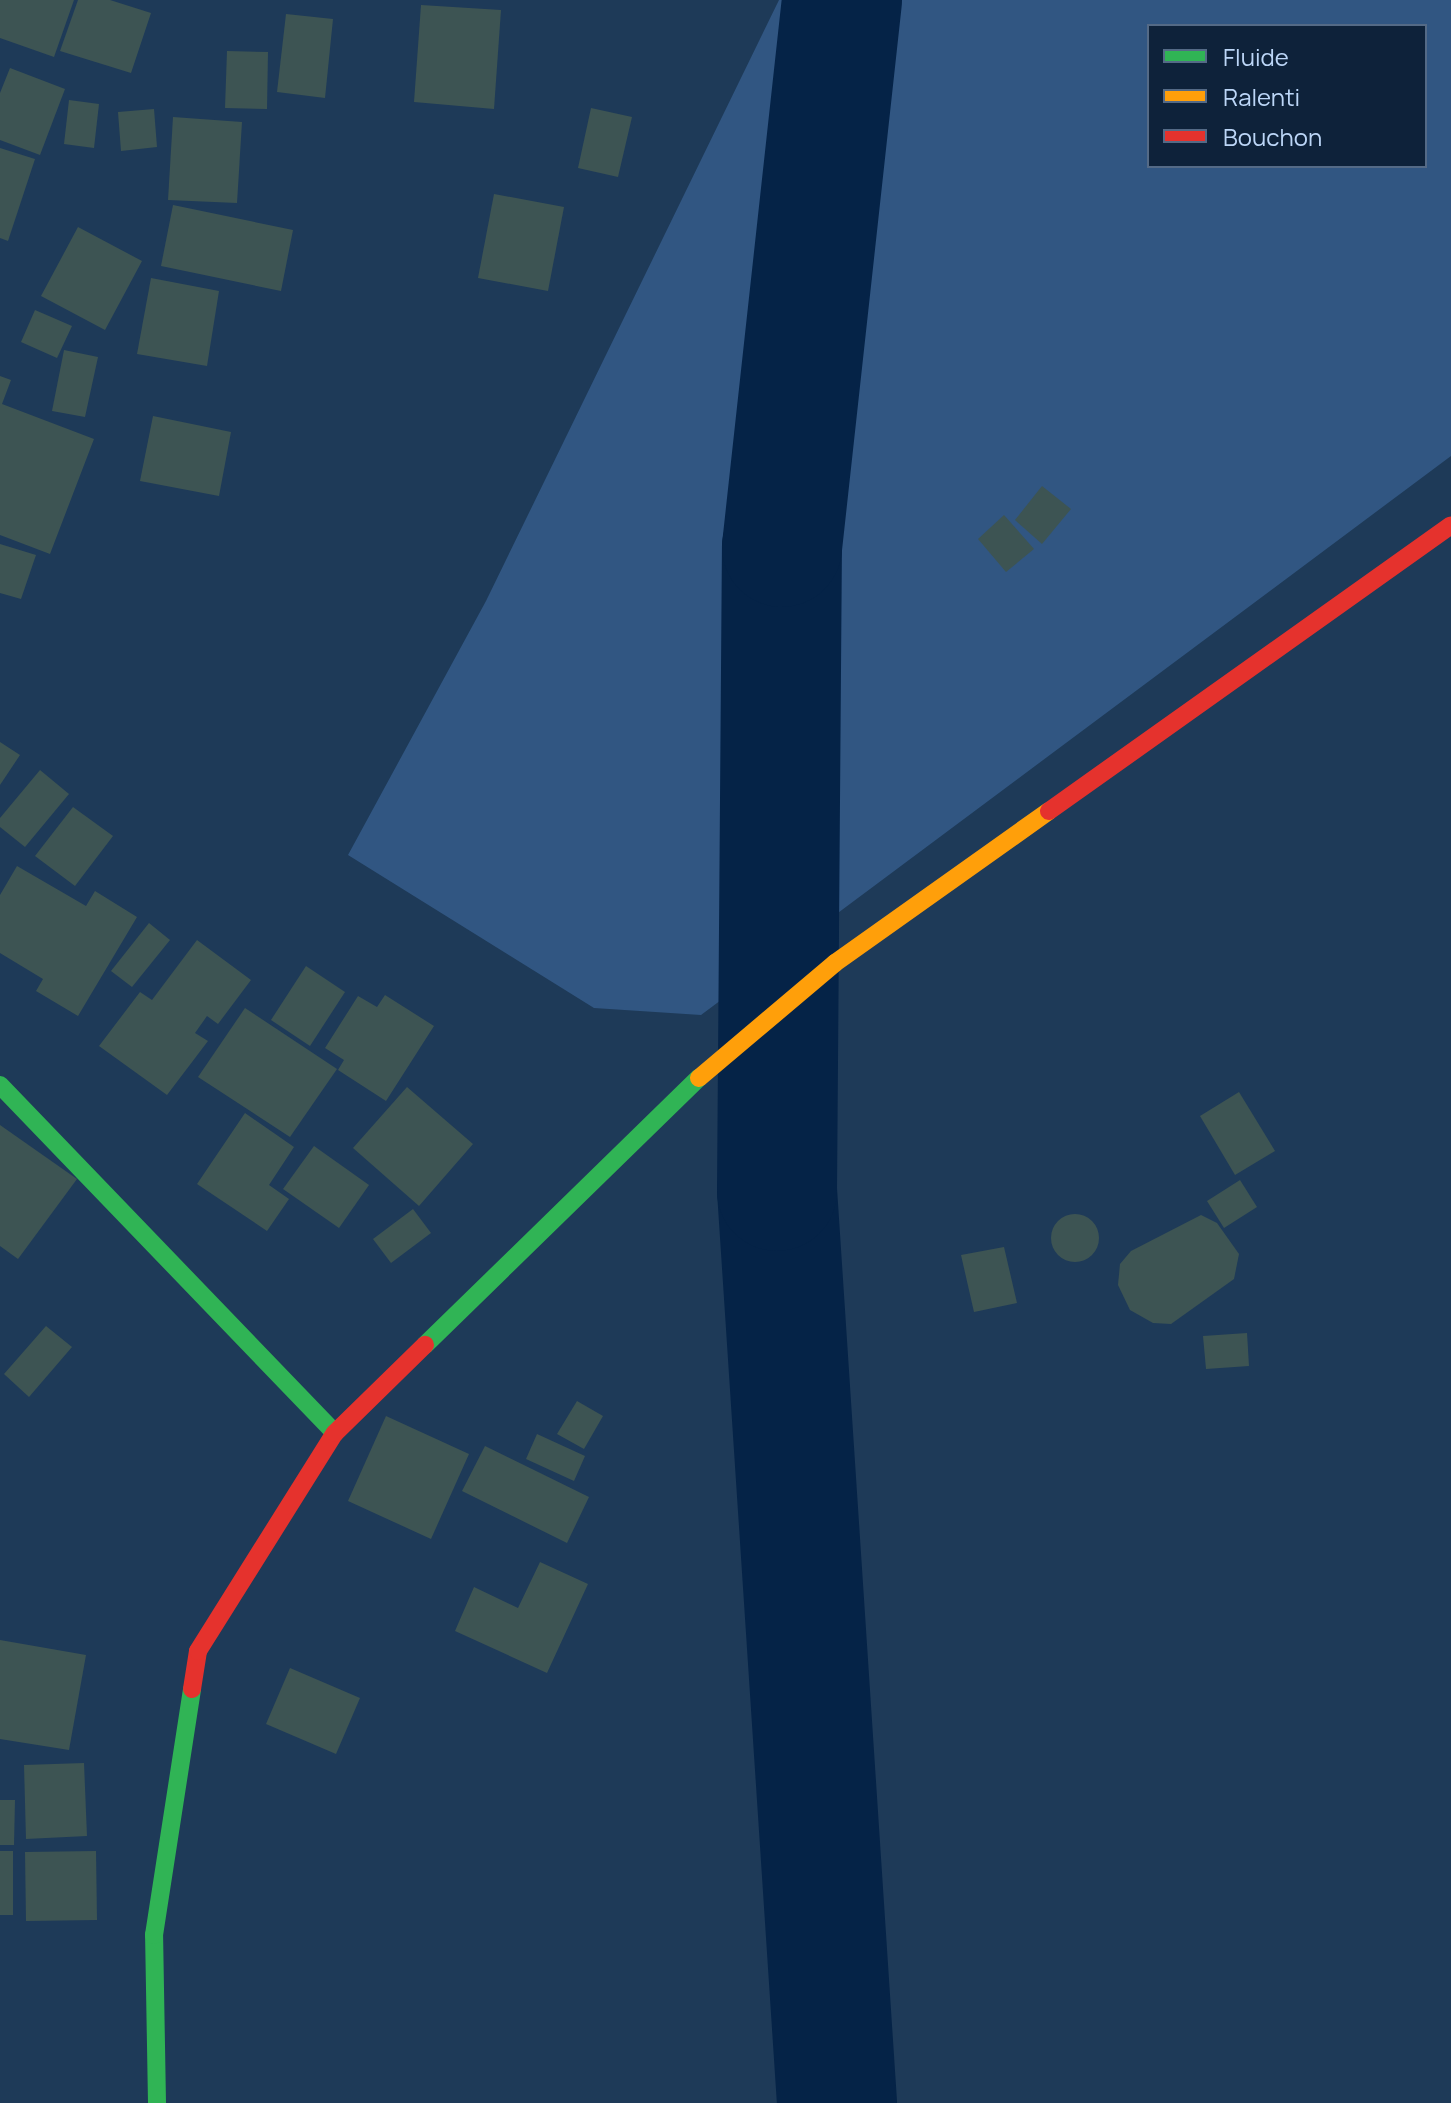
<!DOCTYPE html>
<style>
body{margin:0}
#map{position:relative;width:1451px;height:2103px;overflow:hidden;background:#1e3a58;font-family:Manrope,sans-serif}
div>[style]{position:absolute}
.green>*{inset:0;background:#315682}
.river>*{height:120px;margin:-60px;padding:0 60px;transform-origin:60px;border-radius:60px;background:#052347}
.building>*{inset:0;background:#3d5453}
.round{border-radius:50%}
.fast>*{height:18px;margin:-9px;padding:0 9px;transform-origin:9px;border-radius:9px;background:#30b455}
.slow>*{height:18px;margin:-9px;padding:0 9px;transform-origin:9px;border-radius:9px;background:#ff9f0a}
.jam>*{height:18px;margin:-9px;padding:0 9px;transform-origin:9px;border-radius:9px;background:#e5322d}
span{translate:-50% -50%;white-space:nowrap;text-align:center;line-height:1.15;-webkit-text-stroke:6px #0e223a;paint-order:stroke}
.legend{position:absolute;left:1147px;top:24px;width:280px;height:144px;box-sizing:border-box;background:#0e223a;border:2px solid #546a86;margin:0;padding:10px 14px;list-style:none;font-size:24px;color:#bcd6f7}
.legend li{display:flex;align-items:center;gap:16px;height:40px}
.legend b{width:40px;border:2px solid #546a86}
</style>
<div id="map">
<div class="green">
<i style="clip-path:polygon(evenodd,779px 0,1451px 0,1451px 456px,701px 1015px,594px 1008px,348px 855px,486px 601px,779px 0,1149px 26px,1425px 26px,1425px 166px,1149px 166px,1149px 26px)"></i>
</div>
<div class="river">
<i style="left:837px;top:2103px;width:914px;rotate:-93.76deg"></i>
<i style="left:777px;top:1191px;width:644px;rotate:-89.56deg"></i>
<i style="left:782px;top:547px;width:550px;rotate:-83.74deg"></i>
</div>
<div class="building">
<i style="clip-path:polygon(0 0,74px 0,54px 57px,0 38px)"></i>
<i style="clip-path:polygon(78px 0,110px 0,151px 13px,131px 73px,60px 51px)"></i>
<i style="clip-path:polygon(421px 5px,501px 10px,494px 109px,414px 102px)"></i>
<i style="clip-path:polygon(286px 14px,333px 19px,325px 98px,277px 92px)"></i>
<i style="clip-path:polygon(227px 51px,268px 52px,267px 109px,225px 108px)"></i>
<i style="clip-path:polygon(10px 68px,65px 89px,40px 155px,0 140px,0 93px)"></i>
<i style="clip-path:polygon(69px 100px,99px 104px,94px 148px,64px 144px)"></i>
<i style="clip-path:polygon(591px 108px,632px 117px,618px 177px,578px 168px)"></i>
<i style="clip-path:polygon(154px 109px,157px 147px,121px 151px,118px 112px)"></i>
<i style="clip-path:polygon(173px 117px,242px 122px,237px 203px,168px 200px)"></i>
<i style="clip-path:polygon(0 148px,35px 159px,8px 241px,0 238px)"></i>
<i style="clip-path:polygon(494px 194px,564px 207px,548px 291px,478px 278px)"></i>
<i style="clip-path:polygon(173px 205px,293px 230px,281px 291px,161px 266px)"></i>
<i style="clip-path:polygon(78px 227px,142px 261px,105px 330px,41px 296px)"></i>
<i style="clip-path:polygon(151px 278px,219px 291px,207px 366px,137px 354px)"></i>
<i style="clip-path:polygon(35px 310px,72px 326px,57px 358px,21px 342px)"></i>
<i style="clip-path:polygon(64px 350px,98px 357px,85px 417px,52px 411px)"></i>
<i style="clip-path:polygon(0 376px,11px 380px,2px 404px,94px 439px,50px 554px,0 535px)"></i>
<i style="clip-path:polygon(153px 416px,231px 432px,219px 496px,140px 481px)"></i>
<i style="clip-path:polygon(1042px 486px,1071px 509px,1042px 544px,1015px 520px)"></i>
<i style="clip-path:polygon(1004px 515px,1034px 549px,1006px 572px,978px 539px)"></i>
<i style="clip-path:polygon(0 544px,36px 555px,21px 599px,0 593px)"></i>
<i style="clip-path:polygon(0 742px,20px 755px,0 785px)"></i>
<i style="clip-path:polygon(40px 770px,69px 794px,25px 847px,0 827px,0 818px)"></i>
<i style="clip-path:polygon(73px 807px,113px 836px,75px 886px,35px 856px)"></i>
<i style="clip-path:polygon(17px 866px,86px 906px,95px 891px,137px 917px,78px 1016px,36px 991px,43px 979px,0 953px,0 895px)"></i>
<i style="clip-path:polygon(149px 923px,170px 940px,132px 987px,111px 971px)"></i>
<i style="clip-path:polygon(197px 940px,251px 980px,218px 1024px,207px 1016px,195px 1033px,208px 1041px,167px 1095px,99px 1046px,140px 992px,152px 1000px)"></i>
<i style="clip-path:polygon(306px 966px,345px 992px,310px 1046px,271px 1020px)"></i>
<i style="clip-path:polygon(385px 995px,434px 1026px,386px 1101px,338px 1070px,344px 1060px,325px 1048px,358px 996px,377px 1007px)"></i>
<i style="clip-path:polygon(245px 1008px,337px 1069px,290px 1137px,198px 1077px)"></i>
<i style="clip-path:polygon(407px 1087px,473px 1144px,419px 1206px,353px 1148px)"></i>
<i style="clip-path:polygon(1239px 1092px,1275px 1151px,1235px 1175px,1200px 1116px)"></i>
<i style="clip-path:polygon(245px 1113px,294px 1147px,269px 1185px,289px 1199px,267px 1231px,197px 1184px)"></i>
<i style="clip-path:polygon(0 1125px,77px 1179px,18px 1259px,0 1246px)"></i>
<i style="clip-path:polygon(314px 1146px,369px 1185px,339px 1228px,283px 1189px)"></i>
<i style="clip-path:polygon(1240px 1180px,1257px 1207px,1224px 1228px,1207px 1201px)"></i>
<i style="clip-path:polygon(413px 1209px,431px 1233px,391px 1263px,373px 1239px)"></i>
<i class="round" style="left:1051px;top:1214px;width:48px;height:48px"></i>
<i style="clip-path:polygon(1201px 1215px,1217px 1223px,1239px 1254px,1234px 1279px,1171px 1324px,1153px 1323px,1130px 1310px,1118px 1285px,1120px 1264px,1131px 1251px)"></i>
<i style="clip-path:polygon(1004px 1247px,1017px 1303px,974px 1312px,961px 1255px)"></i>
<i style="clip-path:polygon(46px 1326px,72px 1347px,29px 1397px,4px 1374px)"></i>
<i style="clip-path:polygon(1247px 1333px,1249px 1366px,1206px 1369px,1203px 1336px)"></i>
<i style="clip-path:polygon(577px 1401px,603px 1416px,584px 1449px,557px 1434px)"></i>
<i style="clip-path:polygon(386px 1416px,469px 1454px,431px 1539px,348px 1501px)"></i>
<i style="clip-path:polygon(537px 1434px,585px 1456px,574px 1481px,526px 1459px)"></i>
<i style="clip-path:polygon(485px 1446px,589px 1497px,567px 1543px,462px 1491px)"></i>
<i style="clip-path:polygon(540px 1562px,588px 1584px,547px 1673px,455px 1631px,474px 1587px,518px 1608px)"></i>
<i style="clip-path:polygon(0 1640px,86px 1655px,69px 1750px,0 1739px)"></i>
<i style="clip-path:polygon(290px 1668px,360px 1698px,336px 1754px,266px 1724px)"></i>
<i style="clip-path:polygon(84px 1763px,87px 1836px,26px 1839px,24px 1765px)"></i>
<i style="clip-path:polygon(0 1800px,15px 1800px,14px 1845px,0 1845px)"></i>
<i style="clip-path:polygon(0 1851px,13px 1851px,13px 1915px,0 1915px)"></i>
<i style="clip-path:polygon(96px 1851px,97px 1920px,26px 1921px,25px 1852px)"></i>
</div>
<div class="fast">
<i style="left:0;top:1085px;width:483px;rotate:46.1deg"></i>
<i style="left:425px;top:1345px;width:383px;rotate:-44.3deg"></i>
<i style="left:157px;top:2103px;width:168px;rotate:-91deg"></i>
<i style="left:154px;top:1935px;width:249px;rotate:-81.2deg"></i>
</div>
<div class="slow">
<i style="left:699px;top:1078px;width:178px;rotate:-40.2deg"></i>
<i style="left:835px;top:963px;width:262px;rotate:-35.4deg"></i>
</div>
<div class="jam">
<i style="left:1049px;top:811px;width:493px;rotate:-35.4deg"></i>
<i style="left:192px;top:1689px;width:38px;rotate:-81deg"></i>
<i style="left:198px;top:1651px;width:257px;rotate:-57.9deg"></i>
<i style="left:335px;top:1433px;width:126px;rotate:-44.4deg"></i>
</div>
<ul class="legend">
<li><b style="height:10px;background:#30b455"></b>Fluide</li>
<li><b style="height:10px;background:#ff9f0a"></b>Ralenti</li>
<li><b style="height:10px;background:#e5322d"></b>Bouchon</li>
</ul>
</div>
